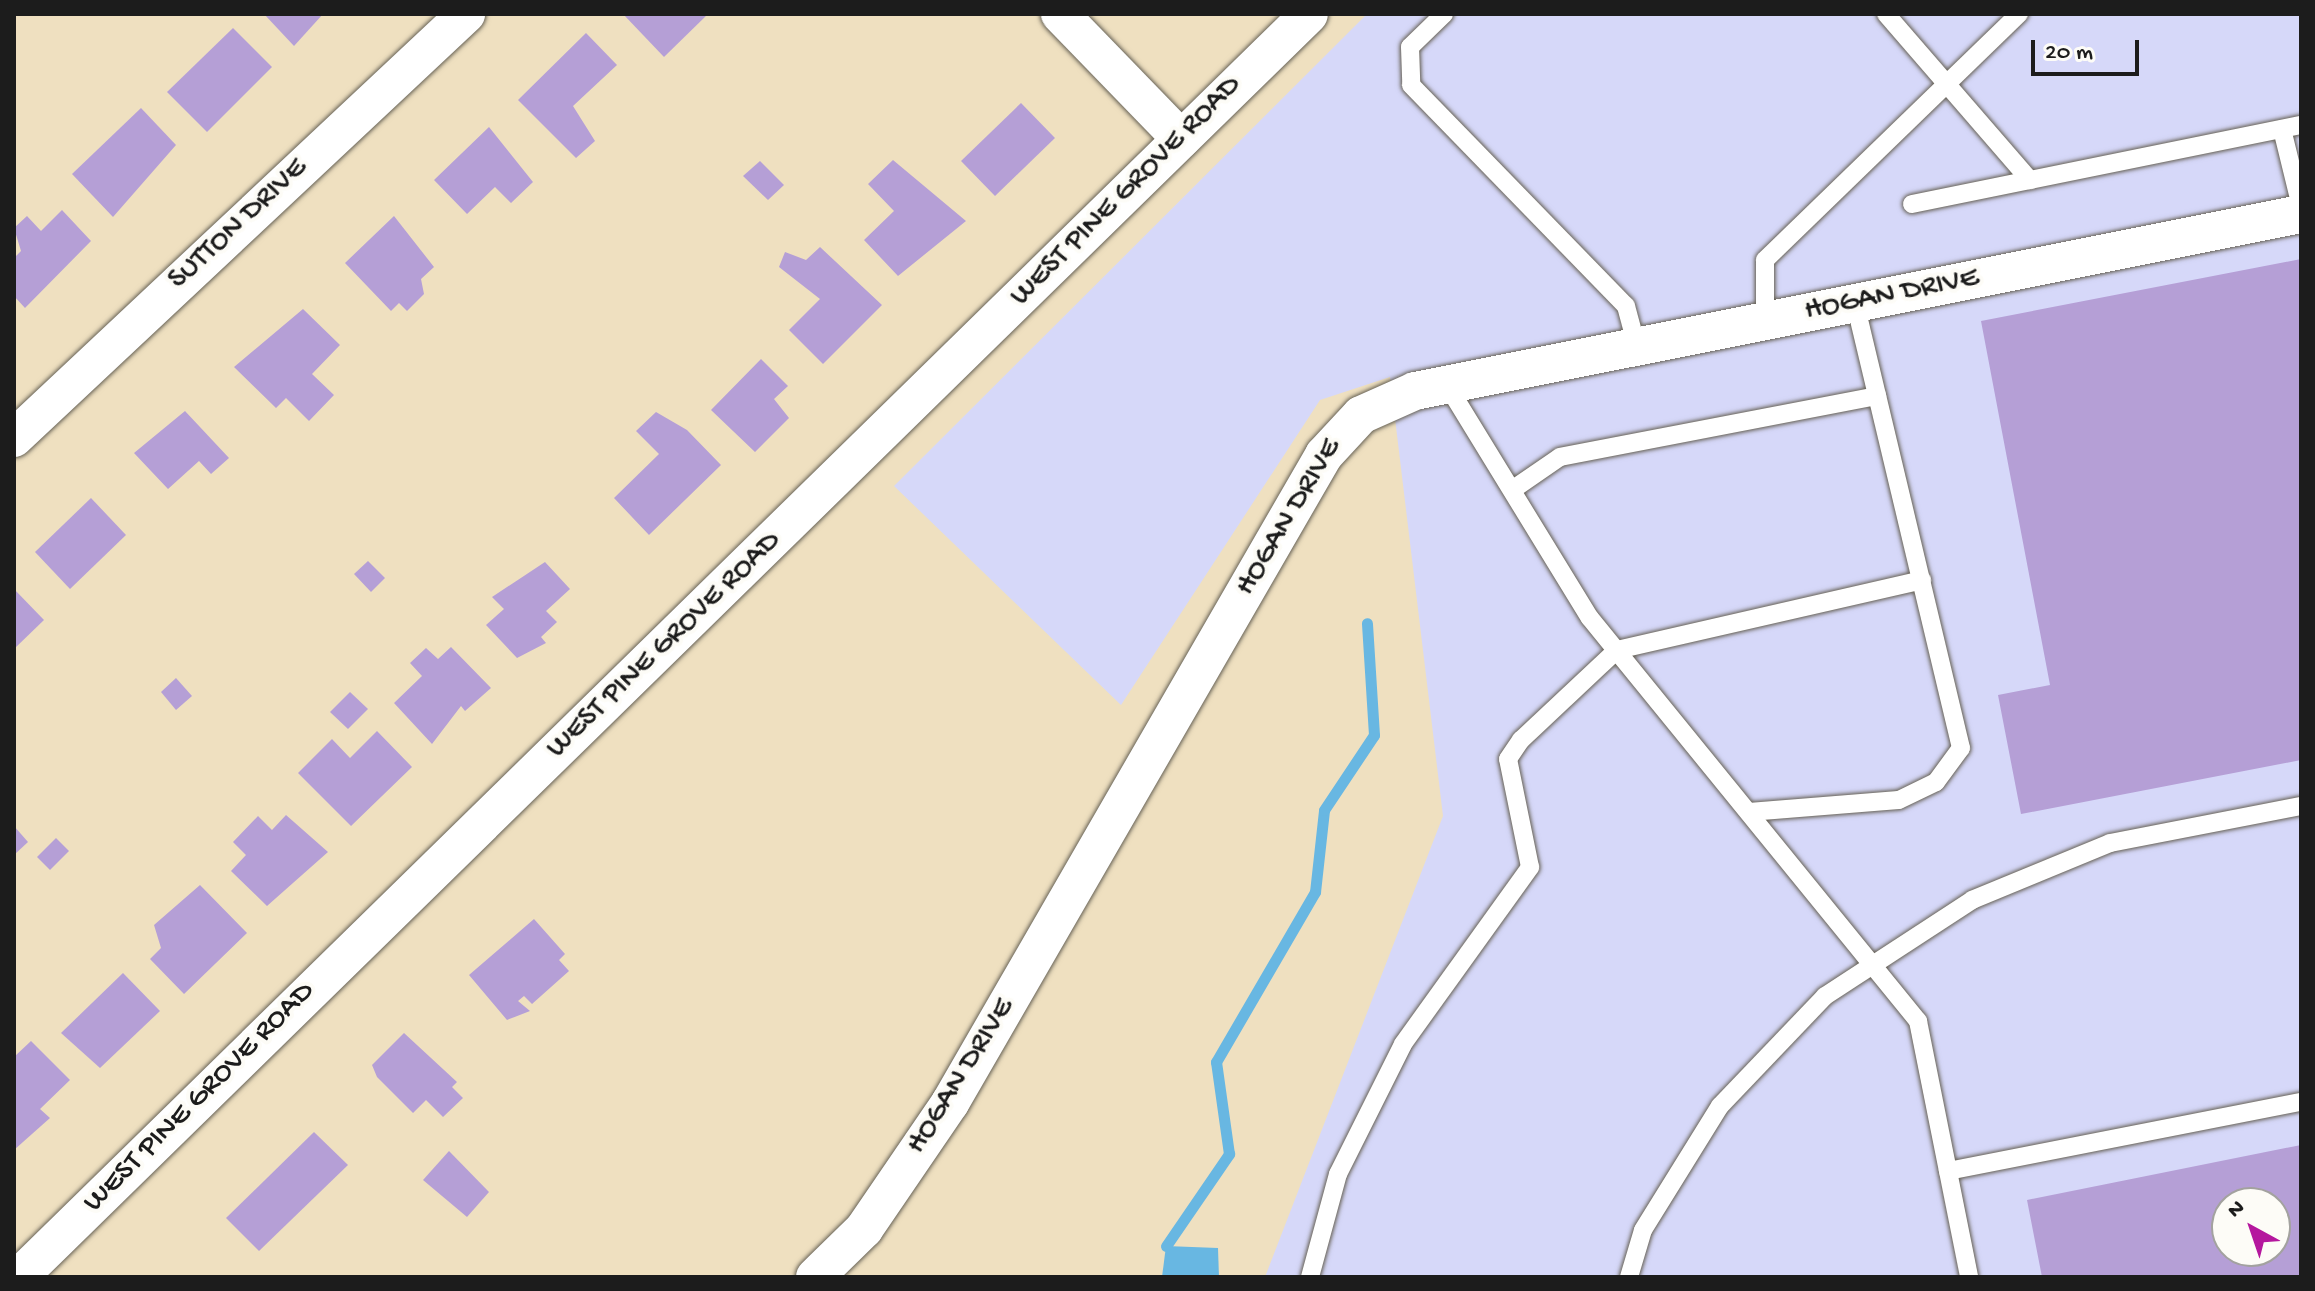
<!DOCTYPE html>
<style>
body{margin:0}
#map{position:relative;width:2315px;height:1291px;overflow:hidden;background:#efe0c0;font-family:"Gochi Hand",sans-serif}
div>[style]{position:absolute}
.built>*{inset:0;background:#d6d8f9}
.water>*{inset:0;background:#68b7e2}
.stream>*{height:11px;margin:-5.5px;padding:0 5.5px;transform-origin:5.5px;border-radius:5.5px;background:#68b7e2}
.building>*{inset:0;background:#b59fd6}
.roads{filter:drop-shadow(0 0 2px #666155) drop-shadow(0 0 2px #666155)}
.lane>*{height:18px;margin:-9px;padding:0 9px;transform-origin:9px;border-radius:9px;background:#fff}
.street>*{height:38px;margin:-19px;padding:0 19px;transform-origin:19px;border-radius:19px;background:#fff}
span{translate:-50% -50%;white-space:nowrap;text-align:center;line-height:1.15;-webkit-text-stroke:8px #fdfcf7;paint-order:stroke}
.street-label{font-size:30px;color:#1c1c1c}
.frame{position:absolute;inset:0;border:16px solid #1c1c1c;pointer-events:none}
.north{position:absolute;left:2211px;top:1187px;width:80px;height:80px;box-sizing:border-box;background:#fdfcf7;border:2px solid #a3a29f;border-radius:50%;rotate:320deg;font-size:22px;font-weight:700;line-height:32px;text-align:center;color:#1c1c1c}
.north::after{content:'';display:block;margin:auto;width:28px;height:36px;background:#b5179e;clip-path:polygon(50% 0,100% 100%,50% 72%,0 100%)}
.scale{position:absolute;left:2031px;top:40px;width:108px;height:36px;box-sizing:border-box;border:4px solid #1c1c1c;border-top:0;padding-left:10px;font-size:24px;line-height:28px;white-space:nowrap;color:#1c1c1c;-webkit-text-stroke:6px #fdfcf7;paint-order:stroke}
</style>
<div id="map">
<div class="built">
<i style="clip-path:polygon(evenodd,1367px 14px,2301px 14px,2301px 1277px,1265px 1277px,1443px 816px,1390px 377px,1320px 400px,1121px 705px,894px 486px,1367px 14px,2227px 1203px,2275px 1203px,2275px 1251px,2227px 1251px,2227px 1203px)"></i>
</div>
<div class="water">
<i style="clip-path:polygon(1166px 1246px,1218px 1248px,1219px 1277px,1162px 1277px)"></i>
</div>
<div class="stream">
<i style="left:1166px;top:1246px;width:112px;rotate:-55.6deg"></i>
<i style="left:1229px;top:1154px;width:93px;rotate:-98deg"></i>
<i style="left:1216px;top:1062px;width:197px;rotate:-59.8deg"></i>
<i style="left:1315px;top:892px;width:82px;rotate:-83.7deg"></i>
<i style="left:1324px;top:810px;width:90px;rotate:-56.3deg"></i>
<i style="left:1374px;top:735px;width:112px;rotate:-93.6deg"></i>
</div>
<div class="building">
<i style="clip-path:polygon(264px 14px,323px 14px,294px 46px)"></i>
<i style="clip-path:polygon(623px 14px,708px 14px,664px 57px)"></i>
<i style="clip-path:polygon(233px 28px,272px 67px,207px 132px,167px 92px)"></i>
<i style="clip-path:polygon(586px 33px,617px 65px,573px 106px,595px 141px,576px 158px,518px 100px)"></i>
<i style="clip-path:polygon(1021px 103px,1055px 138px,995px 196px,961px 161px)"></i>
<i style="clip-path:polygon(141px 108px,176px 145px,113px 217px,72px 174px)"></i>
<i style="clip-path:polygon(489px 127px,533px 182px,511px 203px,495px 187px,467px 214px,434px 180px)"></i>
<i style="clip-path:polygon(893px 160px,966px 221px,898px 276px,864px 240px,894px 211px,868px 184px)"></i>
<i style="clip-path:polygon(760px 161px,784px 185px,768px 200px,743px 176px)"></i>
<i style="clip-path:polygon(62px 210px,91px 241px,25px 308px,14px 296px,14px 258px,21px 251px,14px 228px,27px 216px,41px 231px)"></i>
<i style="clip-path:polygon(394px 216px,434px 267px,421px 279px,424px 294px,407px 311px,399px 303px,391px 311px,345px 263px)"></i>
<i style="clip-path:polygon(820px 247px,882px 305px,823px 364px,789px 330px,820px 299px,779px 267px,785px 252px,806px 260px)"></i>
<i style="clip-path:polygon(2301px 259px,2301px 760px,2021px 814px,1998px 695px,2050px 685px,1981px 321px)"></i>
<i style="clip-path:polygon(303px 309px,340px 345px,312px 374px,334px 395px,309px 421px,286px 398px,276px 408px,234px 367px)"></i>
<i style="clip-path:polygon(761px 359px,788px 386px,774px 399px,789px 418px,755px 452px,711px 410px)"></i>
<i style="clip-path:polygon(185px 411px,229px 458px,211px 474px,199px 461px,168px 489px,134px 453px)"></i>
<i style="clip-path:polygon(656px 412px,687px 430px,721px 465px,649px 535px,614px 498px,659px 454px,636px 431px)"></i>
<i style="clip-path:polygon(91px 498px,126px 535px,70px 589px,35px 552px)"></i>
<i style="clip-path:polygon(368px 561px,385px 578px,371px 592px,354px 574px)"></i>
<i style="clip-path:polygon(545px 562px,570px 589px,546px 611px,557px 622px,541px 637px,546px 643px,517px 658px,486px 625px,504px 609px,492px 597px)"></i>
<i style="clip-path:polygon(14px 589px,44px 620px,14px 649px)"></i>
<i style="clip-path:polygon(451px 647px,491px 688px,465px 711px,461px 706px,432px 744px,394px 703px,422px 676px,410px 663px,426px 648px,438px 659px)"></i>
<i style="clip-path:polygon(176px 678px,192px 696px,176px 710px,161px 692px)"></i>
<i style="clip-path:polygon(350px 692px,368px 709px,348px 729px,330px 712px)"></i>
<i style="clip-path:polygon(377px 731px,412px 767px,351px 826px,298px 773px,332px 739px,350px 758px)"></i>
<i style="clip-path:polygon(286px 815px,328px 852px,267px 906px,231px 871px,246px 855px,233px 842px,258px 816px,272px 830px)"></i>
<i style="clip-path:polygon(14px 826px,28px 842px,14px 855px)"></i>
<i style="clip-path:polygon(56px 838px,69px 851px,50px 870px,37px 857px)"></i>
<i style="clip-path:polygon(200px 885px,247px 933px,184px 994px,150px 959px,161px 948px,154px 925px)"></i>
<i style="clip-path:polygon(534px 919px,565px 954px,559px 960px,569px 971px,532px 1004px,524px 996px,518px 1001px,530px 1011px,507px 1020px,469px 975px)"></i>
<i style="clip-path:polygon(123px 973px,160px 1011px,100px 1068px,61px 1033px)"></i>
<i style="clip-path:polygon(404px 1033px,457px 1082px,452px 1087px,463px 1098px,443px 1117px,426px 1100px,413px 1113px,377px 1077px,372px 1065px)"></i>
<i style="clip-path:polygon(31px 1041px,70px 1080px,40px 1109px,50px 1118px,14px 1150px,14px 1057px)"></i>
<i style="clip-path:polygon(314px 1132px,348px 1165px,259px 1251px,226px 1218px)"></i>
<i style="clip-path:polygon(evenodd,2301px 1145px,2301px 1277px,2042px 1277px,2027px 1200px,2301px 1145px,2227px 1203px,2275px 1203px,2275px 1251px,2227px 1251px,2227px 1203px)"></i>
<i style="clip-path:polygon(449px 1151px,489px 1192px,467px 1217px,423px 1180px)"></i>
</div>
<div class="roads">
<div class="lane">
<i style="left:1444px;top:14px;width:47px;rotate:135.9deg"></i>
<i style="left:1410px;top:47px;width:38px;rotate:88deg"></i>
<i style="left:1411px;top:85px;width:308px;rotate:45.8deg"></i>
<i style="left:1626px;top:306px;width:42px;rotate:75deg"></i>
<i style="left:1886px;top:14px;width:220px;rotate:49.1deg"></i>
<i style="left:2282px;top:129px;width:80px;rotate:76.3deg"></i>
<i style="left:1912px;top:204px;width:397px;rotate:-11.5deg"></i>
<i style="left:1765px;top:321px;width:61px;rotate:-90deg"></i>
<i style="left:1765px;top:260px;width:354px;rotate:-44.1deg"></i>
<i style="left:1447px;top:385px;width:273px;rotate:58.5deg"></i>
<i style="left:1590px;top:618px;width:520px;rotate:50.86deg"></i>
<i style="left:1918px;top:1021px;width:261px;rotate:78.7deg"></i>
<i style="left:1512px;top:490px;width:58px;rotate:-34.5deg"></i>
<i style="left:1560px;top:457px;width:323px;rotate:-10.9deg"></i>
<i style="left:1749px;top:812px;width:150px;rotate:-4.6deg"></i>
<i style="left:1899px;top:800px;width:41px;rotate:-25.9deg"></i>
<i style="left:1936px;top:782px;width:42px;rotate:-53.7deg"></i>
<i style="left:1961px;top:748px;width:457px;rotate:-103.4deg"></i>
<i style="left:1948px;top:1171px;width:360px;rotate:-11.1deg"></i>
<i style="left:1310px;top:1277px;width:107px;rotate:-74.8deg"></i>
<i style="left:1338px;top:1174px;width:145px;rotate:-63.4deg"></i>
<i style="left:1403px;top:1044px;width:218px;rotate:-54.3deg"></i>
<i style="left:1530px;top:867px;width:110px;rotate:-101.5deg"></i>
<i style="left:1508px;top:759px;width:23px;rotate:-56deg"></i>
<i style="left:1521px;top:740px;width:132px;rotate:-43.2deg"></i>
<i style="left:1617px;top:650px;width:313px;rotate:-12.9deg"></i>
<i style="left:1629px;top:1277px;width:49px;rotate:-73.4deg"></i>
<i style="left:1643px;top:1230px;width:146px;rotate:-58.2deg"></i>
<i style="left:1720px;top:1106px;width:152px;rotate:-46.3deg"></i>
<i style="left:1825px;top:996px;width:176px;rotate:-33.1deg"></i>
<i style="left:1972px;top:900px;width:149px;rotate:-22.4deg"></i>
<i style="left:2110px;top:843px;width:195px;rotate:-11deg"></i>
</div>
<div class="street">
<i style="left:1060px;top:14px;width:174px;rotate:45.9deg"></i>
<i style="left:14px;top:438px;width:620px;rotate:-43.17deg"></i>
<i style="left:19px;top:1277px;width:1805px;rotate:-44.39deg"></i>
<i style="left:815px;top:1277px;width:69px;rotate:-44.4deg"></i>
<i style="left:864px;top:1229px;width:153px;rotate:-55.7deg"></i>
<i style="left:950px;top:1103px;width:748px;rotate:-60.01deg"></i>
<i style="left:1324px;top:455px;width:54px;rotate:-47.2deg"></i>
<i style="left:1361px;top:415px;width:59px;rotate:-24deg"></i>
<i style="left:1415px;top:391px;width:904px;rotate:-11.3deg"></i>
</div>
</div>
<div class="street-label">
<span style="left:1127px;top:192px;rotate:-45deg">WEST PINE GROVE ROAD</span>
<span style="left:239px;top:225px;rotate:-43deg">SUTTON DRIVE</span>
<span style="left:1892px;top:296px;rotate:-11deg">HOGAN DRIVE</span>
<span style="left:1290px;top:518px;rotate:-59deg">HOGAN DRIVE</span>
<span style="left:665px;top:646px;rotate:-44deg">WEST PINE GROVE ROAD</span>
<span style="left:962px;top:1077px;rotate:-58deg">HOGAN DRIVE</span>
<span style="left:200px;top:1098px;rotate:-45deg">WEST PINE GROVE ROAD</span>
</div>
<div class="frame"></div>
<div class="north">N</div>
<div class="scale">20 m</div>
</div>
